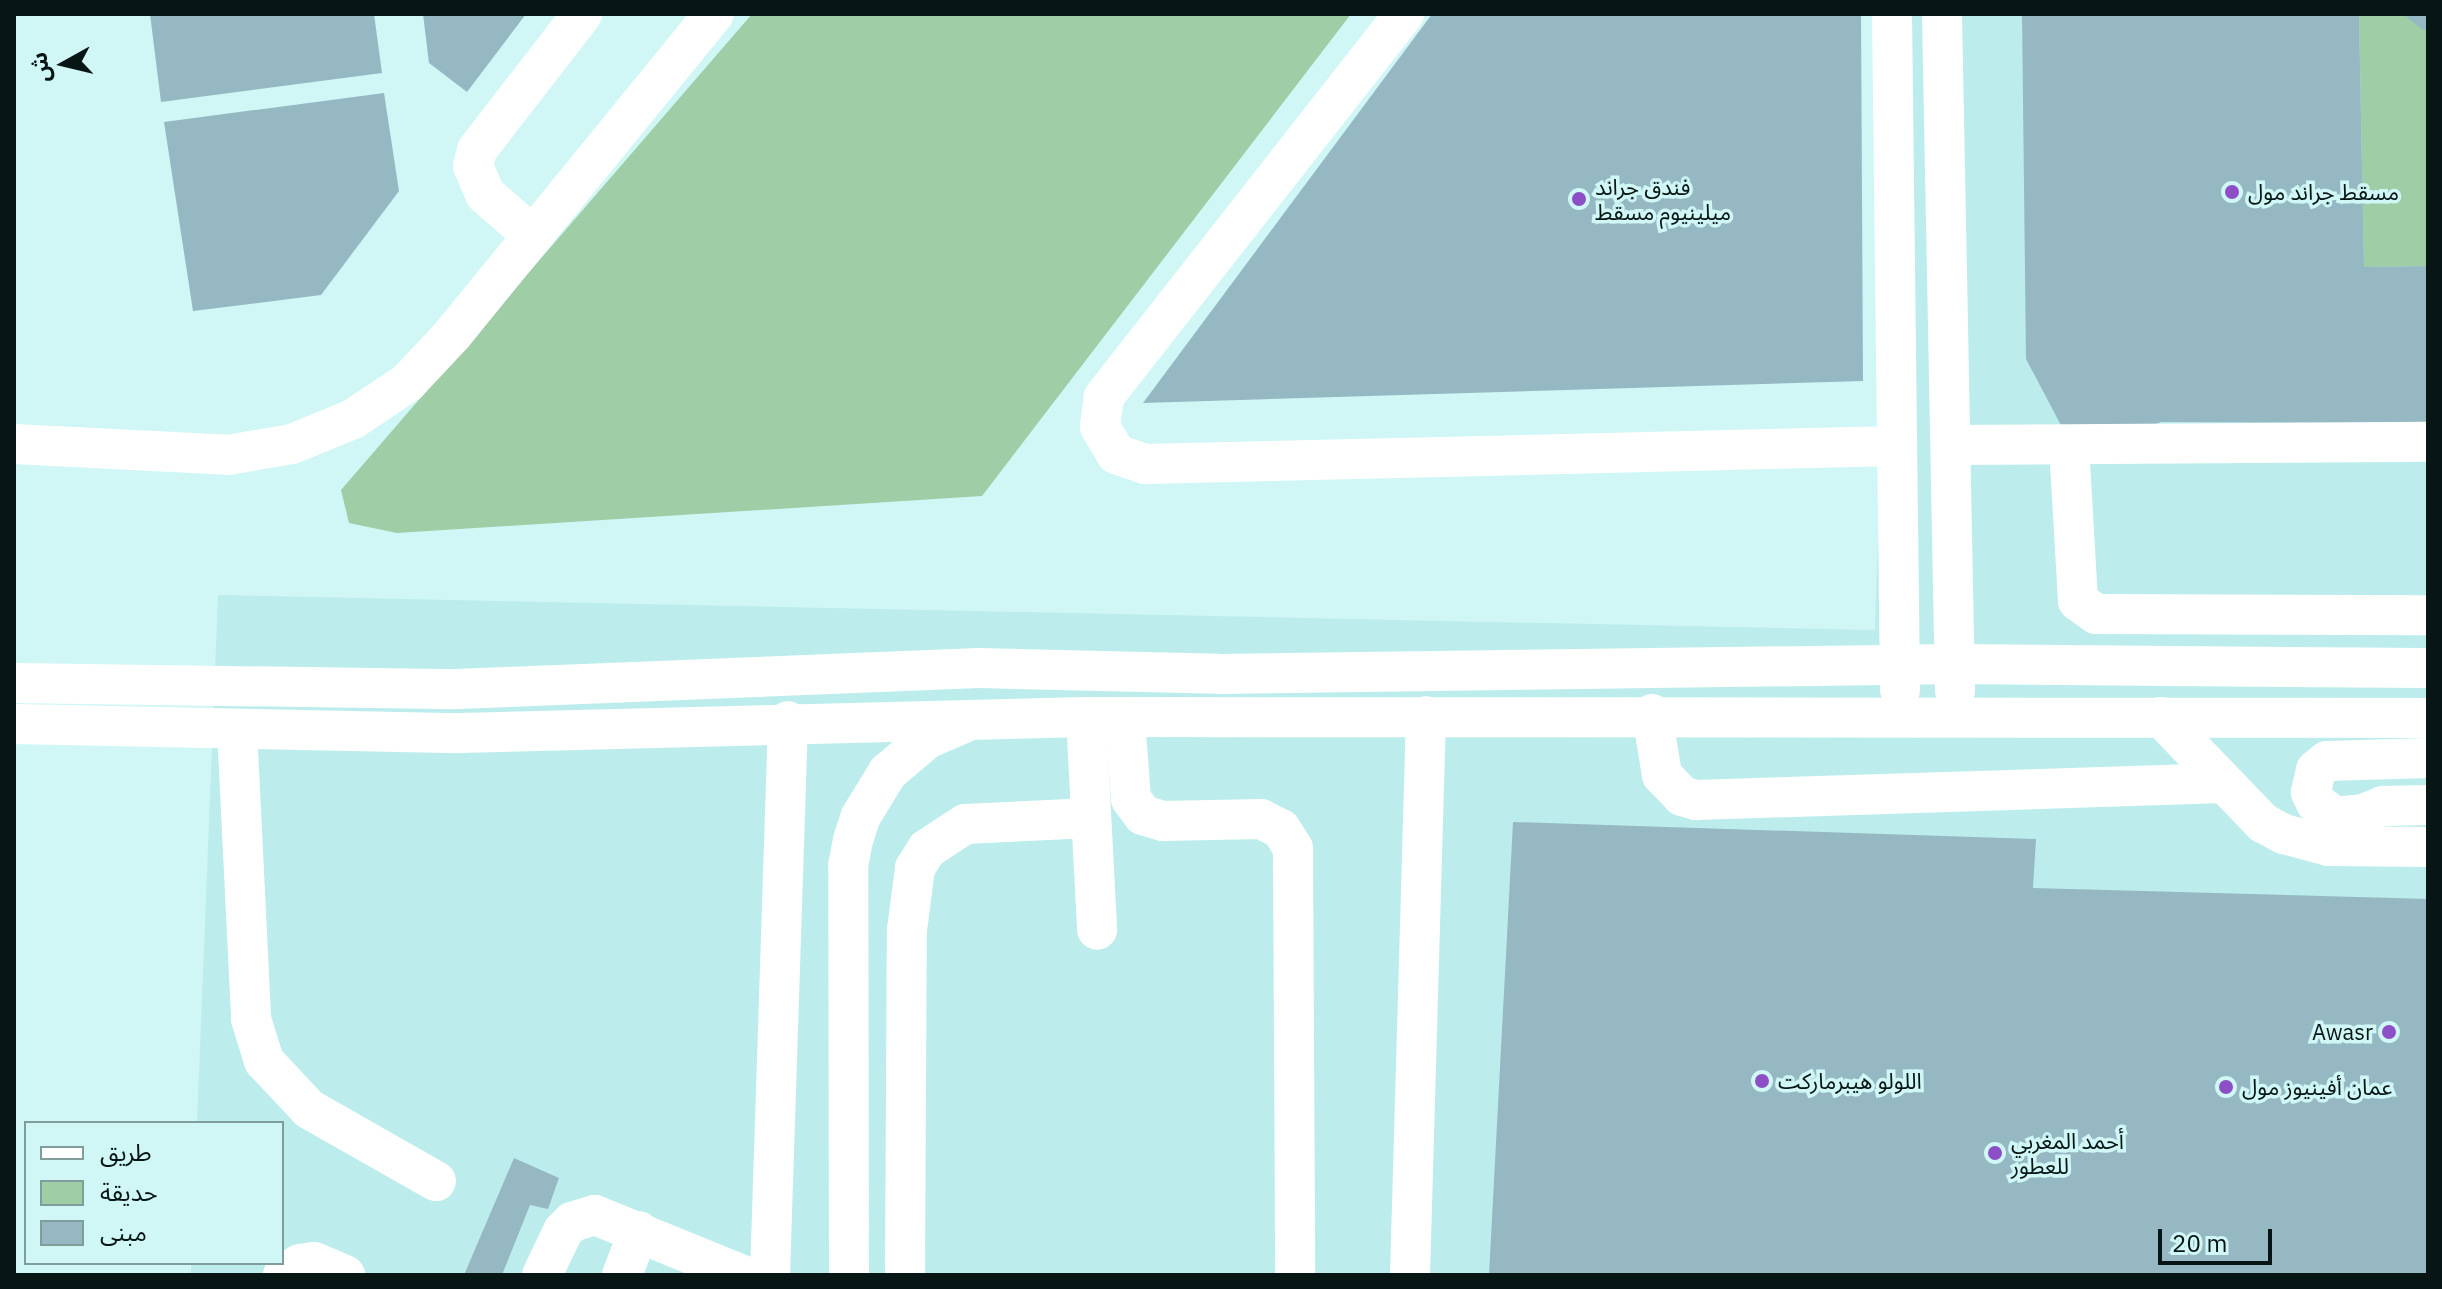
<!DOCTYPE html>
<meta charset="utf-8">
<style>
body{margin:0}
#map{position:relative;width:2442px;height:1289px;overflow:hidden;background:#d0f7f6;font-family:"IBM Plex Sans","Noto Sans Arabic",sans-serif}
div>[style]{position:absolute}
.built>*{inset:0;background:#bcedec}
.green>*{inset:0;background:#9ecda6}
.building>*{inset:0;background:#95b8c2}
.minor>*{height:40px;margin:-20px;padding:0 20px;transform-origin:20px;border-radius:20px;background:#fff}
.dots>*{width:22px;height:22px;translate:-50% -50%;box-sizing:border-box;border:4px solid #d0f7f6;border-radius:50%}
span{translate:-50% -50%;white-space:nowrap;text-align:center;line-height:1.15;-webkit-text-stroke:7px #d0f7f6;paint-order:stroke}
.poi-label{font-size:22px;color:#071615}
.left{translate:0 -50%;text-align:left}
.right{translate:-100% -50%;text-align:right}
.frame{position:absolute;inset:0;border:16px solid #071615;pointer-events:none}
.legend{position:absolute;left:24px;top:1121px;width:260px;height:144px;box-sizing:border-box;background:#d0f7f6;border:2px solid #809d9c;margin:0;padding:10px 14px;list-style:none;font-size:24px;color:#071615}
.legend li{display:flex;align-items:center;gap:16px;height:40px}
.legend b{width:40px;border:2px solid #809d9c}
.north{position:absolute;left:24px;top:24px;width:80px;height:80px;-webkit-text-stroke:6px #d0f7f6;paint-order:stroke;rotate:262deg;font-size:22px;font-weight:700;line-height:32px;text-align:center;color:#071615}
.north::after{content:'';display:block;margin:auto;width:28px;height:36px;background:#071615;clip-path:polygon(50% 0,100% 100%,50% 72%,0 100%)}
.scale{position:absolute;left:2158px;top:1229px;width:114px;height:36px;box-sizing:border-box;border:4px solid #071615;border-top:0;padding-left:10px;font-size:24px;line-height:28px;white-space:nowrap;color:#071615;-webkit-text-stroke:6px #d0f7f6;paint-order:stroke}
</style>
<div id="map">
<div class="built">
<i style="clip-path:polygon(1894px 14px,2428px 14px,2428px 1275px,191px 1275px,191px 1263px,282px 1263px,282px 1123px,197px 1123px,218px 595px,1875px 630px)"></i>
</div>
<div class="green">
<i style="clip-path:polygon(752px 14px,1351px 14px,982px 496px,397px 533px,349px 523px,341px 490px)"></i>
<i style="clip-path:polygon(2359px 14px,2403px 14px,2428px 31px,2428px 266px,2364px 267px)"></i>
</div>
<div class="building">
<i style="clip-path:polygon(150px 14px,374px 14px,382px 73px,161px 102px)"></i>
<i style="clip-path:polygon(423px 14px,526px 14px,467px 92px,429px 63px)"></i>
<i style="clip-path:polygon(1432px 14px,1861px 14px,1863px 381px,1143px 403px)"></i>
<i style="clip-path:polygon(2022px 14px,2359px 14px,2364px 267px,2428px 266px,2428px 423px,2161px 422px,2115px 441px,2064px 431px,2026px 359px)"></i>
<i style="clip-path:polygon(2403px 14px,2428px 14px,2428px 31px,2422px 29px)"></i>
<i style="clip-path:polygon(384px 93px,399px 191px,321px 295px,193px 311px,164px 122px)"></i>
<i style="clip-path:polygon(1513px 822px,2036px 839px,2033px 888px,2428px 899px,2428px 1275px,1489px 1275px)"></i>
<i style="clip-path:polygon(514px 1158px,559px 1178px,548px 1209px,530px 1205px,502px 1275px,464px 1275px)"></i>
</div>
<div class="minor">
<i style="left:1404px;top:14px;width:487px;rotate:128.1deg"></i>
<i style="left:1104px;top:397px;width:30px;rotate:98deg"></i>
<i style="left:1100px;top:427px;width:31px;rotate:59deg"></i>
<i style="left:1116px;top:454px;width:31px;rotate:19deg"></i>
<i style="left:1145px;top:464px;width:752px;rotate:-1.37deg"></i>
<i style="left:1892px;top:14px;width:676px;rotate:89.32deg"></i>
<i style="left:1942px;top:14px;width:677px;rotate:88.9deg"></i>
<i style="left:533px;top:236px;width:64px;rotate:-138.8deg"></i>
<i style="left:485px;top:194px;width:30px;rotate:-113deg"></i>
<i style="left:473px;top:166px;width:16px;rotate:-76deg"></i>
<i style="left:477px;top:150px;width:172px;rotate:-52.3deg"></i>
<i style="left:14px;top:444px;width:214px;rotate:2.9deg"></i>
<i style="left:228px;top:455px;width:65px;rotate:-9.8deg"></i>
<i style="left:292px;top:444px;width:66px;rotate:-22.3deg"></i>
<i style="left:353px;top:419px;width:65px;rotate:-33.7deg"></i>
<i style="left:407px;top:383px;width:66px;rotate:-46.8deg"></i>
<i style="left:452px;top:335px;width:414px;rotate:-50.8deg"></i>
<i style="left:1952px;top:445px;width:476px;rotate:-0.4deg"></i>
<i style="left:2069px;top:445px;width:156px;rotate:86.7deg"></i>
<i style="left:2078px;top:601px;width:22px;rotate:36deg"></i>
<i style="left:2096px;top:614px;width:332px;rotate:0.2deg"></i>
<i style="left:14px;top:683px;width:443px;rotate:0.8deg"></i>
<i style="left:457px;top:689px;width:522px;rotate:-2.3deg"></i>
<i style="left:979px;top:668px;width:240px;rotate:1.4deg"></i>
<i style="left:1219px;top:674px;width:737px;rotate:-0.78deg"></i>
<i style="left:1956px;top:664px;width:472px;rotate:0.5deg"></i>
<i style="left:1652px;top:714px;width:62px;rotate:80.7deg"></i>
<i style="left:1662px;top:775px;width:29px;rotate:46deg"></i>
<i style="left:1682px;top:796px;width:15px;rotate:16deg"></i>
<i style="left:1696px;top:800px;width:528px;rotate:-1.84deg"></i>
<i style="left:1086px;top:717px;width:213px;rotate:87deg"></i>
<i style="left:2161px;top:717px;width:147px;rotate:46.1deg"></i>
<i style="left:2263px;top:823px;width:24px;rotate:28deg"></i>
<i style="left:2284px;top:834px;width:47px;rotate:14.9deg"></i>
<i style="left:2329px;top:846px;width:99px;rotate:0.6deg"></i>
<i style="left:1125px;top:718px;width:81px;rotate:85.8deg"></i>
<i style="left:1131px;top:799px;width:20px;rotate:53deg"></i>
<i style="left:1143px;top:815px;width:21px;rotate:17deg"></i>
<i style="left:1163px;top:821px;width:98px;rotate:-1.2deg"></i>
<i style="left:1261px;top:819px;width:22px;rotate:27deg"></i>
<i style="left:1281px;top:829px;width:22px;rotate:58deg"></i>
<i style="left:1293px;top:848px;width:427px;rotate:89.7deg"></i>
<i style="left:14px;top:724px;width:445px;rotate:1.2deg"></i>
<i style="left:459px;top:733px;width:627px;rotate:-1.46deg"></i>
<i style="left:1086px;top:717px;width:1342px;rotate:0.04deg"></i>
<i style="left:237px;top:729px;width:290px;rotate:87.2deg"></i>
<i style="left:251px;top:1019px;width:44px;rotate:72.8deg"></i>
<i style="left:264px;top:1061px;width:66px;rotate:46.8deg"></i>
<i style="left:309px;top:1109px;width:146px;rotate:29.6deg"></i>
<i style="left:2428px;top:758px;width:101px;rotate:178.3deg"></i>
<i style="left:2327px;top:761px;width:14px;rotate:141deg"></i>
<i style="left:2316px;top:770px;width:23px;rotate:103deg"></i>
<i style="left:2311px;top:792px;width:12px;rotate:66deg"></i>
<i style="left:2316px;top:803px;width:24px;rotate:36deg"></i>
<i style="left:2335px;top:817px;width:28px;rotate:-6deg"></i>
<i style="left:2363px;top:814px;width:22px;rotate:-22deg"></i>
<i style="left:2383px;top:806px;width:45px;rotate:-1.3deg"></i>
<i style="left:283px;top:1275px;width:20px;rotate:-33deg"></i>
<i style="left:300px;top:1264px;width:14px;rotate:-8deg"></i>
<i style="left:314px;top:1262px;width:34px;rotate:23deg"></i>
<i style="left:542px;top:1275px;width:49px;rotate:-64.5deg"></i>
<i style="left:563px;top:1231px;width:13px;rotate:-45deg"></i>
<i style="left:572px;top:1222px;width:24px;rotate:-17deg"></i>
<i style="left:595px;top:1215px;width:160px;rotate:22.1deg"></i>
<i style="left:622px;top:1275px;width:47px;rotate:-68.9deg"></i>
<i style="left:770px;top:1275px;width:554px;rotate:-88.14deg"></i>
<i style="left:849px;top:1275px;width:409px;rotate:-90.1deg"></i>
<i style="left:848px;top:866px;width:26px;rotate:-79deg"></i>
<i style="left:853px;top:840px;width:25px;rotate:-72deg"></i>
<i style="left:861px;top:816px;width:52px;rotate:-58.5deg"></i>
<i style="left:888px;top:772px;width:51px;rotate:-40.2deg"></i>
<i style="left:927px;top:739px;width:40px;rotate:-23.4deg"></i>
<i style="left:905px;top:1275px;width:345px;rotate:-89.7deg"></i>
<i style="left:907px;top:930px;width:63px;rotate:-82.6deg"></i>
<i style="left:915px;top:868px;width:22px;rotate:-58deg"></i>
<i style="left:927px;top:849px;width:45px;rotate:-33.3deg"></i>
<i style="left:965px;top:824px;width:126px;rotate:-2.7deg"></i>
<i style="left:1410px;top:1275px;width:559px;rotate:-88.36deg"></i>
</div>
<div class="dots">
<i style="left:2232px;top:192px;background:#8d4fc6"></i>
<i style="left:1579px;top:199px;background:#8d4fc6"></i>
<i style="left:2389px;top:1032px;background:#8d4fc6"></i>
<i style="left:1762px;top:1081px;background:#8d4fc6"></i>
<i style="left:2226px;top:1087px;background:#8d4fc6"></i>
<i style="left:1995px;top:1153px;background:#8d4fc6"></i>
</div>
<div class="poi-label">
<span class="left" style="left:1595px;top:199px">فندق جراند<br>ميلينيوم مسقط</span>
<span class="left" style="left:2248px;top:192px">مسقط جراند مول</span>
<span class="right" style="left:2373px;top:1032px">Awasr</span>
<span class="left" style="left:1778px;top:1081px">اللولو هيبرماركت</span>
<span class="left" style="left:2242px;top:1087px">عمان أفينيوز مول</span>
<span class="left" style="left:2011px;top:1153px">أحمد المغربي<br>للعطور</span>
</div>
<div class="frame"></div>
<ul class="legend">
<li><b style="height:10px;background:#fff"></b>طريق</li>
<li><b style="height:22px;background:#9ecda6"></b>حديقة</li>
<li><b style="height:22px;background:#95b8c2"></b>مبنى</li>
</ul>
<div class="north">ش</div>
<div class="scale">20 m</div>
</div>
